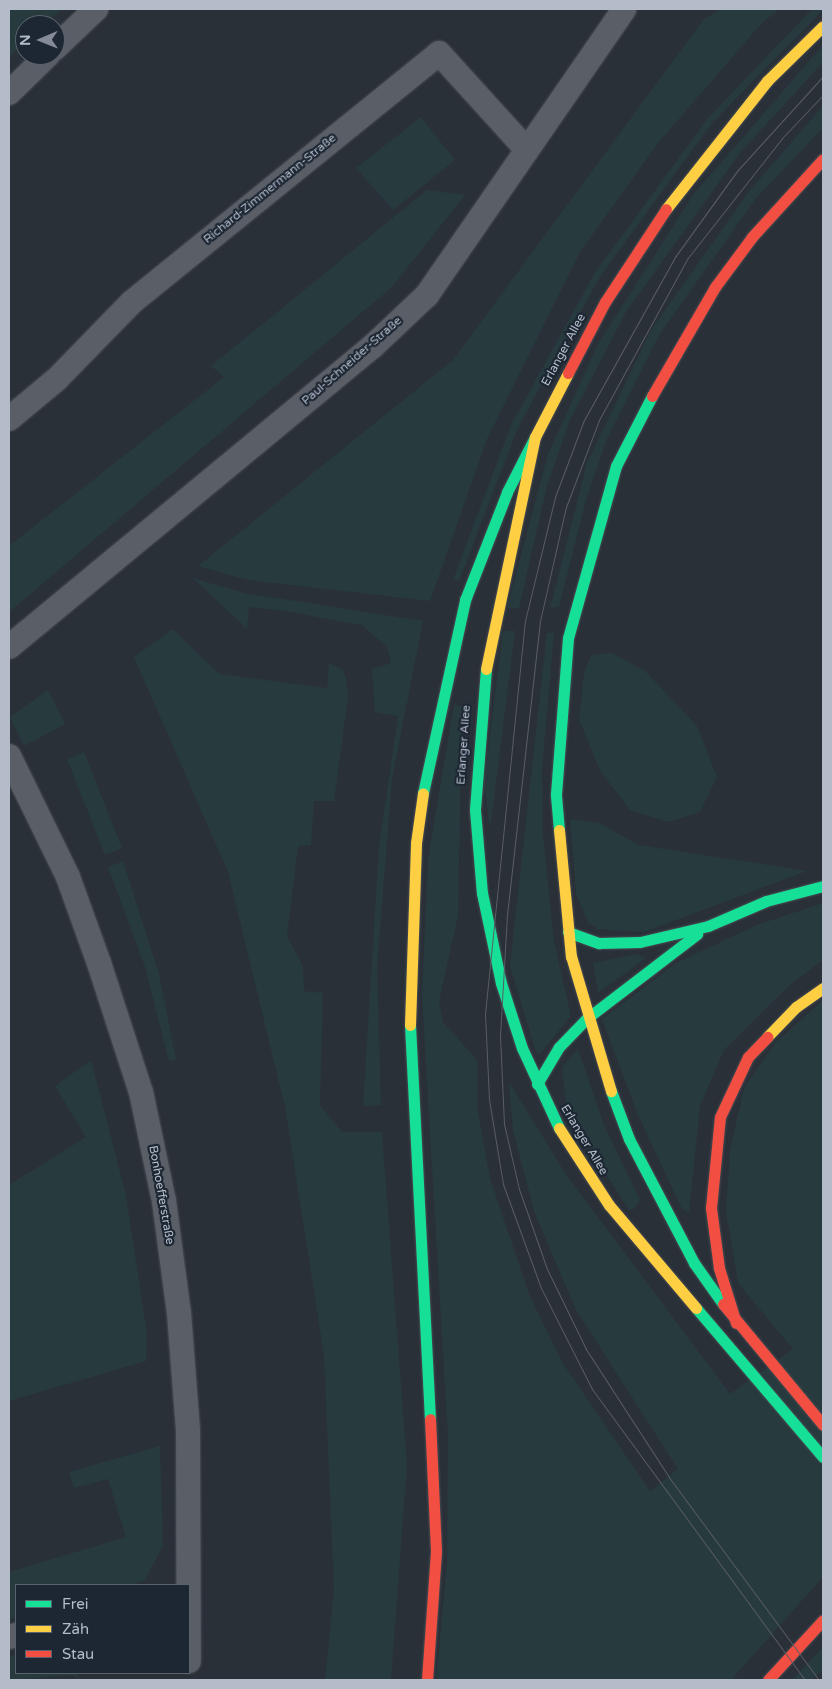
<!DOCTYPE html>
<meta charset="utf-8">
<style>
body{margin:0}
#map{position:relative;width:832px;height:1689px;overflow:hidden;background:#2a3038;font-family:"Varela Round",sans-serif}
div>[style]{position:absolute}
.green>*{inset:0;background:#273a3e}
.roads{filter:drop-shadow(0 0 1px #484c53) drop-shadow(0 0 1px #484c53)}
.street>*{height:24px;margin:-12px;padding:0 12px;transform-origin:12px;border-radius:12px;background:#5a5e66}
.fast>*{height:11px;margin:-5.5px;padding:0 5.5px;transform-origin:5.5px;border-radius:5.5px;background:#16e098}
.slow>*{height:11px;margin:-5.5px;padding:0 5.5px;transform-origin:5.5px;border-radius:5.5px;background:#ffcf43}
.jam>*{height:11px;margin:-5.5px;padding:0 5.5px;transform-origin:5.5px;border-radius:5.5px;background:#f24e42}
.tram>*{height:1px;margin:-0.5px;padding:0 0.5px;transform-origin:0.5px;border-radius:0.5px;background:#595d64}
span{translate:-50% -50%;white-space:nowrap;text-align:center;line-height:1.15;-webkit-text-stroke:4.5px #1d2633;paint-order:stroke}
.street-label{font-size:12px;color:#b4bcc9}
.frame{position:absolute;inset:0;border:10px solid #b4bcc9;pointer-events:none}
.legend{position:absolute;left:15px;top:1584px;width:175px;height:90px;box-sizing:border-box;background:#1d2633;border:1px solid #59626f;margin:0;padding:6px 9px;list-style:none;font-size:15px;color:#b4bcc9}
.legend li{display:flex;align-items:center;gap:10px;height:25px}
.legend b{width:25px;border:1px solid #59626f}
.north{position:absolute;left:15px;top:15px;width:50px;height:50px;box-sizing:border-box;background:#1d2633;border:1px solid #59626f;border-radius:50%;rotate:269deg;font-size:14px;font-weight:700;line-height:20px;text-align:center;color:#b4bcc9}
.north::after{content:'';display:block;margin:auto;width:18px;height:22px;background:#848b96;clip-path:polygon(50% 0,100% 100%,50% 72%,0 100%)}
</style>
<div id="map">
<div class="green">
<i style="clip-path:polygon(9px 9px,62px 9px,43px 25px,25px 25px,25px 41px,9px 57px)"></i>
<i style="clip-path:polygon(722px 9px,780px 9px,762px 23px,658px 143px,580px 252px,487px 439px,430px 601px,248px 580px,198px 566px,453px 360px,704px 19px)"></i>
<i style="clip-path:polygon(812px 9px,823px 10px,712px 123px,599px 278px,517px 430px,459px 581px,453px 580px,511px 425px,594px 274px,708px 118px)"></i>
<i style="clip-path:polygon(823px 45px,823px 62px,740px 153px,626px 312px,570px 420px,547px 486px,519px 608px,507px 608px,548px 454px,598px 344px,693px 195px)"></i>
<i style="clip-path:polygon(823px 106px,823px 128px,757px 197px,659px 335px,606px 441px,586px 500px,559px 607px,550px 608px,587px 463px,651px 330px,750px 190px)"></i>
<i style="clip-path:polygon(421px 117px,455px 160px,393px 210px,356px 168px)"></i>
<i style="clip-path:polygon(427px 190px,465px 195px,392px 287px,9px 612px,9px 546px,224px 377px,211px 366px)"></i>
<i style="clip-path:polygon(193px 578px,244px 593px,423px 621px,392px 779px,377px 967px,381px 1105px,363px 1106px,379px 847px,398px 716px,375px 712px,372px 669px,391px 663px,387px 647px,362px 625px,284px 611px,249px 607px,247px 629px)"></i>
<i style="clip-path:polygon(173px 629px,219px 674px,327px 688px,329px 663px,343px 670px,346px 678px,348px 697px,334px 801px,314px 801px,311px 845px,298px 846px,287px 936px,303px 966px,304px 991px,323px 993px,320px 1105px,342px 1132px,382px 1132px,407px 1465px,391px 1680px,325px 1680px,334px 1589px,324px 1355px,285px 1107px,228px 872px,134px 657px)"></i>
<i style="clip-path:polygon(503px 631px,515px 631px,490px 830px,484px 782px)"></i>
<i style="clip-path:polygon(547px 633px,554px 633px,542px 769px,543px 835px,554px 941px,571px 1016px,540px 1054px,536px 1052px,510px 966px)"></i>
<i style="clip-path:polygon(612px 653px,645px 671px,697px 726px,717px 777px,700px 812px,668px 822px,630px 810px,600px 771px,579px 719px,584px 673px,591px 655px)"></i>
<i style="clip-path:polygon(48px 690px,65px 724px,24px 746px,10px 717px)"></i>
<i style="clip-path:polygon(454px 705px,462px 706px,458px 916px,439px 1002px,443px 1022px,477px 1060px,478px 1112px,490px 1178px,529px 1294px,562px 1362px,650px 1491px,678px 1469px,576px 1310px,534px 1211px,513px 1130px,509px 1082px,567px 1176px,730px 1394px,793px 1349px,738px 1283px,726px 1211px,730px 1151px,744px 1088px,775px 1043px,823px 1000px,823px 1577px,731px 1680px,436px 1680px,447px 1564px,448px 1437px,422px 996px,428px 858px)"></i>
<i style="clip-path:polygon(84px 752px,122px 848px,105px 855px,67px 759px)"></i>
<i style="clip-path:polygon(570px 819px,599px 823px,639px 845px,807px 871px,644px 932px,597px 929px,588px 922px,576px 894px)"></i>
<i style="clip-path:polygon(123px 861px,159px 974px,176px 1060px,169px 1061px,145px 967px,108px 867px)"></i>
<i style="clip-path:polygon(823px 903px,823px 960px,790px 985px,724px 1050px,700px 1106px,689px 1213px,682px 1209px,638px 1115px,602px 1019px,676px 963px,757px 925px)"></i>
<i style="clip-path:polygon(635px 954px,646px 958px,598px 993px,593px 963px)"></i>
<i style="clip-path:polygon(578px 1049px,604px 1125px,640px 1200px,634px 1209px,629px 1210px,567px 1113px,562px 1067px)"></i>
<i style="clip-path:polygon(91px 1060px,126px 1195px,147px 1334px,146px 1361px,9px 1401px,9px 1185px,86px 1137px,55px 1086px)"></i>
<i style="clip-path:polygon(160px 1446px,163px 1546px,144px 1581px,128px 1585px,16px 1585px,16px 1617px,9px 1619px,9px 1572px,126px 1537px,108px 1479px,74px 1488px,69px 1472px)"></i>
<i style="clip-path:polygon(823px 1647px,823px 1669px,812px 1680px,792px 1680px)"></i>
<i style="clip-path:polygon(16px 1655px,16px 1673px,75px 1673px,81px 1680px,73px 1675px,9px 1680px,9px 1657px)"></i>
</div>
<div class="roads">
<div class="street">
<i style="left:55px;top:48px;width:57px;rotate:-43.6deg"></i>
<i style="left:9px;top:93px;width:54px;rotate:-44.3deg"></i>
<i style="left:9px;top:419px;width:62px;rotate:-39.8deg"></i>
<i style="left:57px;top:379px;width:107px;rotate:-45.8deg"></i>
<i style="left:132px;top:302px;width:395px;rotate:-39deg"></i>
<i style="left:439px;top:53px;width:131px;rotate:47.8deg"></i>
<i style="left:9px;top:647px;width:472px;rotate:-39.6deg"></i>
<i style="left:373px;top:346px;width:74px;rotate:-43.4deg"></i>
<i style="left:427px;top:295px;width:347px;rotate:-55.4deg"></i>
<i style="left:9px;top:756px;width:135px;rotate:64deg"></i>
<i style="left:68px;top:877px;width:91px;rotate:70.2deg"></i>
<i style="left:99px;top:963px;width:136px;rotate:72deg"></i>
<i style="left:141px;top:1092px;width:111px;rotate:78.1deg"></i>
<i style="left:164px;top:1201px;width:113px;rotate:82.4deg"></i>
<i style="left:179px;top:1313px;width:118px;rotate:85.6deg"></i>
<i style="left:188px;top:1431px;width:230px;rotate:89.8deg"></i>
<i style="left:9px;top:1637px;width:7px;rotate:-16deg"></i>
</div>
<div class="fast">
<i style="left:486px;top:669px;width:141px;rotate:94.5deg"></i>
<i style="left:475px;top:810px;width:83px;rotate:85.2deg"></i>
<i style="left:482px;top:893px;width:92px;rotate:78.1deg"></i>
<i style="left:501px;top:983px;width:68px;rotate:72.1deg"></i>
<i style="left:522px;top:1048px;width:88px;rotate:65.2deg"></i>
<i style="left:423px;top:793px;width:198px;rotate:-77.7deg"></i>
<i style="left:465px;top:600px;width:116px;rotate:-68.7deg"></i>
<i style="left:507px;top:492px;width:62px;rotate:-63deg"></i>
<i style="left:559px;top:830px;width:36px;rotate:-95deg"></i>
<i style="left:556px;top:794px;width:156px;rotate:-85.6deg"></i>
<i style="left:568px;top:638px;width:179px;rotate:-74.4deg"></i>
<i style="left:616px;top:466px;width:79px;rotate:-62.8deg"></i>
<i style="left:568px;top:932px;width:33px;rotate:20deg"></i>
<i style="left:599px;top:943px;width:41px;rotate:-1.4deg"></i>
<i style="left:640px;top:942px;width:70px;rotate:-13.2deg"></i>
<i style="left:708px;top:926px;width:63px;rotate:-23.3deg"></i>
<i style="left:766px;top:901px;width:59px;rotate:-14.7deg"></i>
<i style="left:586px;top:1019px;width:140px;rotate:-37.4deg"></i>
<i style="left:410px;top:1025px;width:395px;rotate:87.1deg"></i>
<i style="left:537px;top:1084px;width:43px;rotate:-59.3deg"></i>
<i style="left:559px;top:1047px;width:39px;rotate:-46deg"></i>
<i style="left:611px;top:1091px;width:51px;rotate:69.4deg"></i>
<i style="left:629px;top:1139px;width:140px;rotate:62.3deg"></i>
<i style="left:694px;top:1263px;width:50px;rotate:54.7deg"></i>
<i style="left:696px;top:1308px;width:196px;rotate:49.6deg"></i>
</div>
<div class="slow">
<i style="left:666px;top:209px;width:163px;rotate:-51.7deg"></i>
<i style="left:767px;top:81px;width:78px;rotate:-44.5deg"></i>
<i style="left:486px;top:669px;width:237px;rotate:-78.1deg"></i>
<i style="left:535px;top:437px;width:72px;rotate:-62.7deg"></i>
<i style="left:559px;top:830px;width:127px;rotate:84.6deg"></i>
<i style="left:571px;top:956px;width:141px;rotate:73.5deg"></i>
<i style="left:410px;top:1025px;width:182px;rotate:-88.1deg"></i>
<i style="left:416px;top:843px;width:50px;rotate:-82deg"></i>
<i style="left:767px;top:1037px;width:42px;rotate:-46deg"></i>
<i style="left:796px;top:1007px;width:33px;rotate:-35deg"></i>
<i style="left:559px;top:1128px;width:92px;rotate:57deg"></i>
<i style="left:609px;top:1205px;width:135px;rotate:49.8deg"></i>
</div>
<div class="jam">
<i style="left:568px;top:373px;width:80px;rotate:-62.5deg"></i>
<i style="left:605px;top:302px;width:111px;rotate:-56.7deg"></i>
<i style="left:652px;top:396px;width:126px;rotate:-60deg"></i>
<i style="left:715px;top:287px;width:62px;rotate:-53.5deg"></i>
<i style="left:752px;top:237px;width:105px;rotate:-47.7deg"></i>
<i style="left:723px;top:1304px;width:157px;rotate:50.4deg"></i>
<i style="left:736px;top:1323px;width:58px;rotate:-107.2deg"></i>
<i style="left:719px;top:1268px;width:61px;rotate:-97.6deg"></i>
<i style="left:711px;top:1208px;width:91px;rotate:-84.4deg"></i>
<i style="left:720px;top:1117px;width:66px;rotate:-65deg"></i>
<i style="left:748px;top:1057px;width:28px;rotate:-46deg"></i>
<i style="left:427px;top:1680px;width:129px;rotate:-86deg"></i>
<i style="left:436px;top:1551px;width:132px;rotate:-92.6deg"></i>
<i style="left:768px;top:1680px;width:81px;rotate:-47.5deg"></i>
</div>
</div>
<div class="tram">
<i style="left:805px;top:1680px;width:361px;rotate:-126.2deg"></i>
<i style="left:592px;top:1389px;width:113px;rotate:-116.8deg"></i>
<i style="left:541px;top:1288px;width:111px;rotate:-110.1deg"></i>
<i style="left:503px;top:1184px;width:86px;rotate:-99.4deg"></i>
<i style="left:489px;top:1099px;width:85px;rotate:-92.7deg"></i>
<i style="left:485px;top:1014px;width:395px;rotate:-84.2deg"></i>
<i style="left:525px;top:621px;width:128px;rotate:-76.4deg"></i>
<i style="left:555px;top:497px;width:82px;rotate:-69.4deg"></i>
<i style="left:584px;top:420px;width:187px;rotate:-60.8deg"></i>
<i style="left:675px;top:257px;width:106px;rotate:-54.2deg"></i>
<i style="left:737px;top:171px;width:128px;rotate:-47.8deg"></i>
<i style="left:819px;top:1680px;width:252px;rotate:-126.5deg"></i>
<i style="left:669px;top:1477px;width:153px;rotate:-123deg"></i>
<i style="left:586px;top:1349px;width:89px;rotate:-116deg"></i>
<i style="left:547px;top:1269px;width:85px;rotate:-109.3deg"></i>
<i style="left:519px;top:1189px;width:67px;rotate:-103deg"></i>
<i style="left:504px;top:1124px;width:88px;rotate:-92.6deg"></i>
<i style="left:500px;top:1036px;width:121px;rotate:-86.7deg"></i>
<i style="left:507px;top:915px;width:296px;rotate:-83.6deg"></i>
<i style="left:540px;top:621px;width:117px;rotate:-77.2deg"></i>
<i style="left:566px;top:507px;width:93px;rotate:-69.2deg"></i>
<i style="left:599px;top:420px;width:183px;rotate:-61.3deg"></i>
<i style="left:687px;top:259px;width:155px;rotate:-51.8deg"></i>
<i style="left:783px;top:137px;width:58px;rotate:-46.4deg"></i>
</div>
<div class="street-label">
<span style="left:270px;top:189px;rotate:-39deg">Richard-Zimmermann-Straße</span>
<span style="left:564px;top:350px;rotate:-62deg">Erlanger Allee</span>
<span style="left:352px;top:361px;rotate:-41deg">Paul-Schneider-Straße</span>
<span style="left:464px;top:745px;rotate:-86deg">Erlanger Allee</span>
<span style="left:584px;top:1140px;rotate:59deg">Erlanger Allee</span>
<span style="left:161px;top:1195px;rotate:80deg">Bonhoefferstraße</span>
</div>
<div class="frame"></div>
<ul class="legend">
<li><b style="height:6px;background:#16e098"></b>Frei</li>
<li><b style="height:6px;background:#ffcf43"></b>Zäh</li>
<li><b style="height:6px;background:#f24e42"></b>Stau</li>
</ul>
<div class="north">N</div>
</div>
